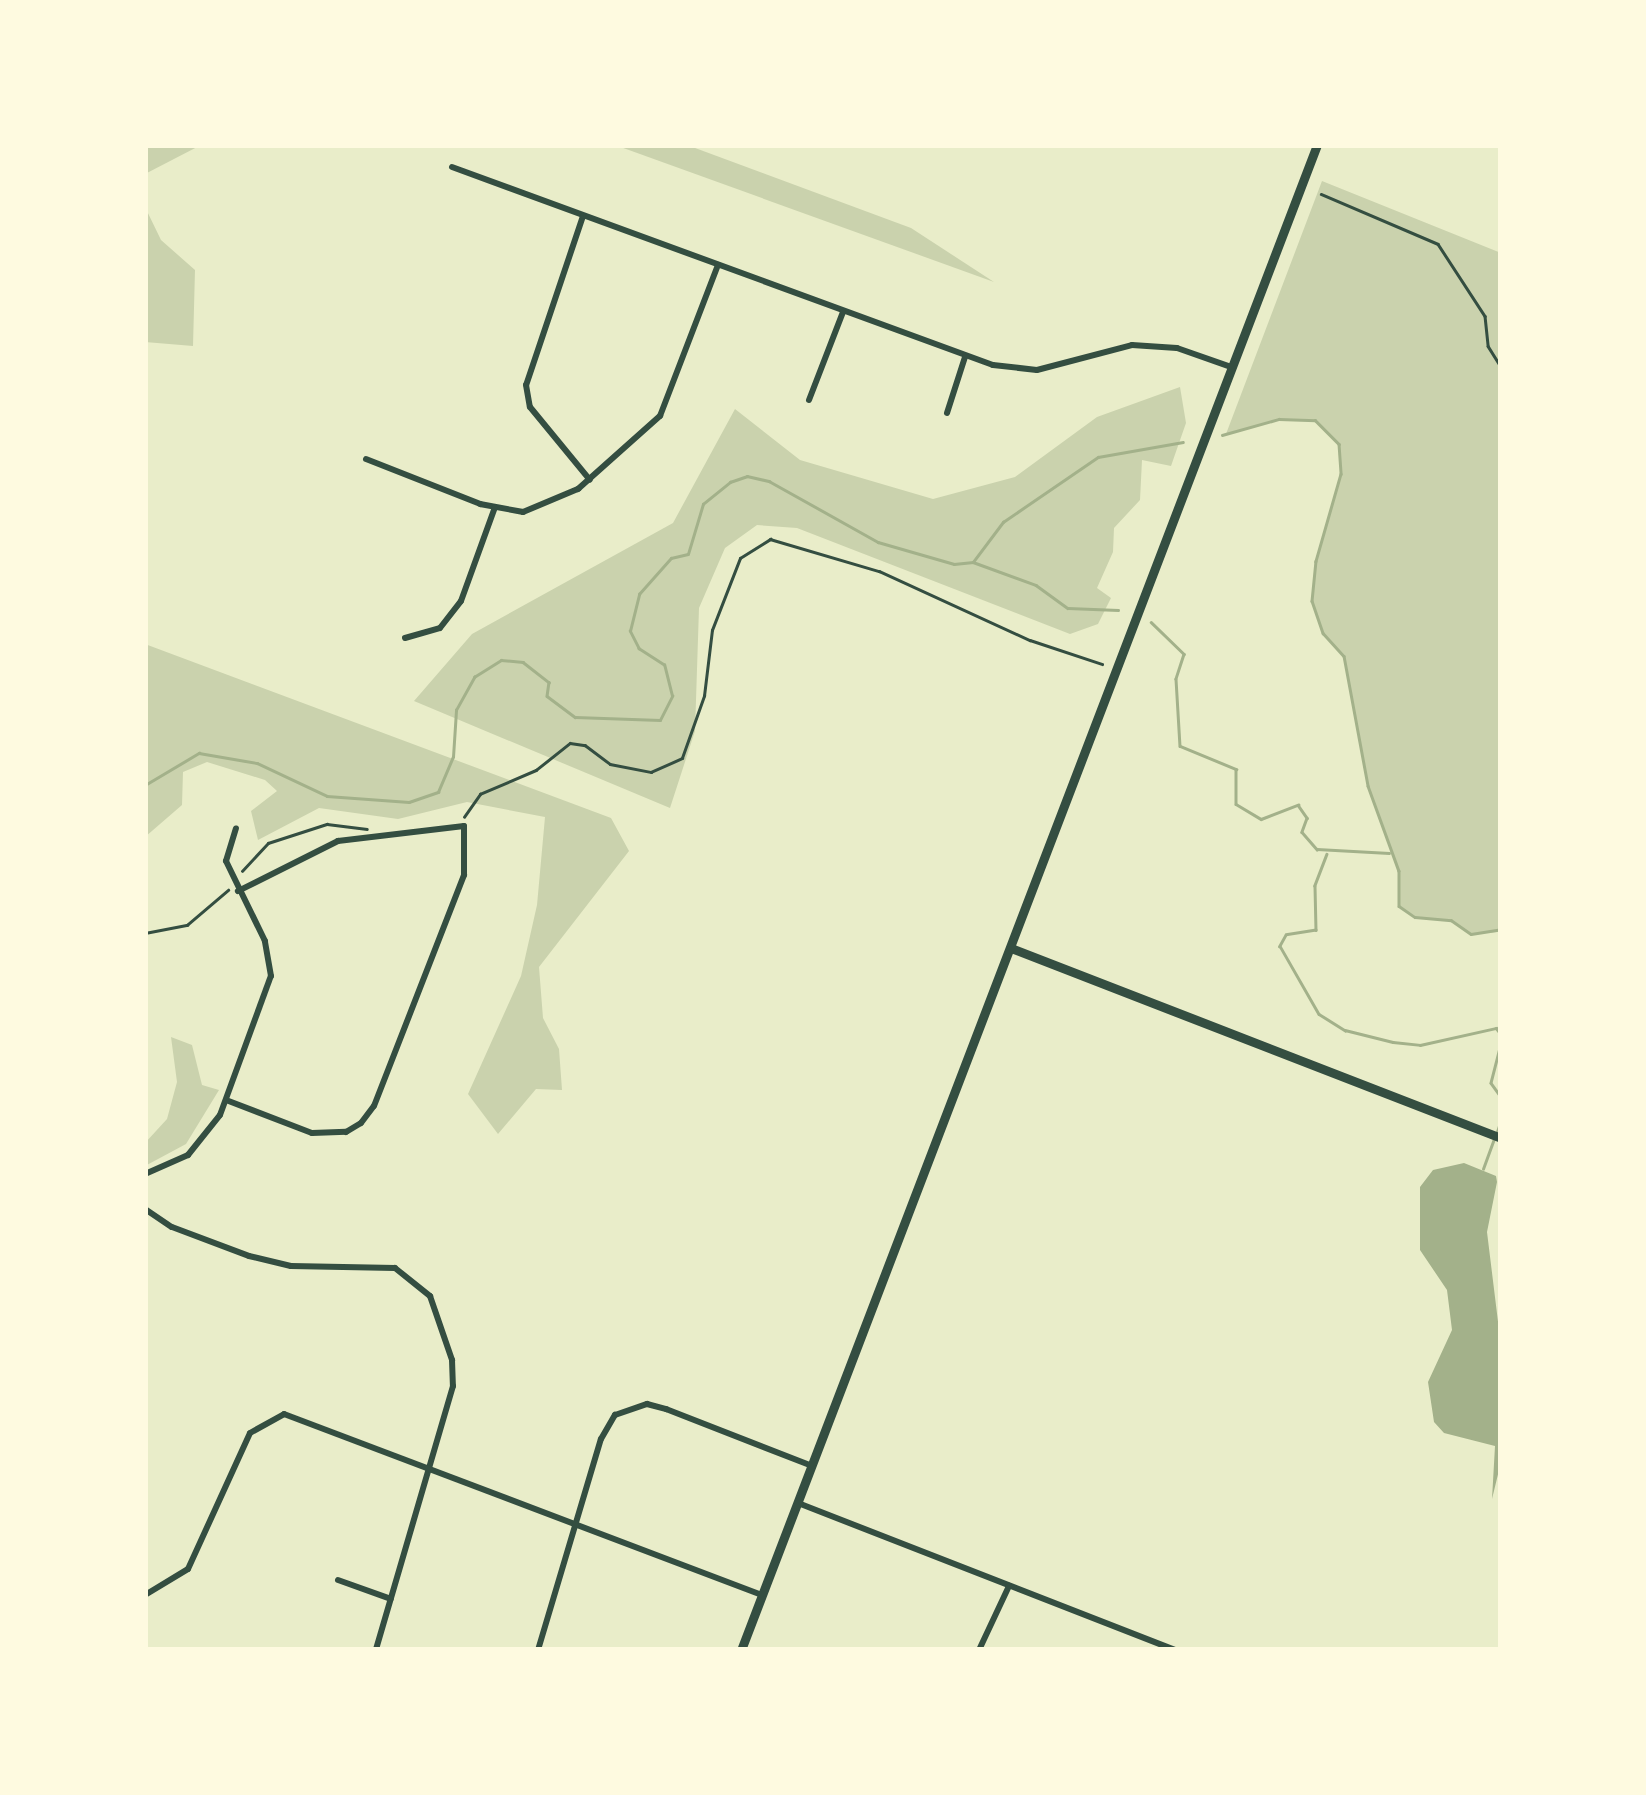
<!DOCTYPE html>
<style>
body{margin:0}
#map{position:relative;width:1646px;height:1795px;overflow:hidden;background:#e9edc9;font-family:Ubuntu,sans-serif}
div>[style]{position:absolute}
.green>*{inset:0;background:#cad2ad}
.water>*{inset:0;background:#a3b18a}
.stream>*{height:2.5px;margin:-1.25px;padding:0 1.25px;transform-origin:1.25px;border-radius:1.25px;background:#a3b18a}
.path>*{height:2.5px;margin:-1.25px;padding:0 1.25px;transform-origin:1.25px;border-radius:1.25px;background:#344e41}
.minor>*{height:6px;margin:-3px;padding:0 3px;transform-origin:3px;border-radius:3px;background:#344e41}
.secondary>*{height:9px;margin:-4.5px;padding:0 4.5px;transform-origin:4.5px;border-radius:4.5px;background:#344e41}
span{translate:-50% -50%;white-space:nowrap;text-align:center;line-height:1.15;-webkit-text-stroke:10px #fefae0;paint-order:stroke}
.frame{position:absolute;inset:0;border:148px solid #fefae0;pointer-events:none}
</style>
<div id="map">
<div class="green">
<i style="clip-path:polygon(145px 145px,201px 145px,145px 174px)"></i>
<i style="clip-path:polygon(615px 145px,687px 145px,911px 228px,994px 282px)"></i>
<i style="clip-path:polygon(1322px 181px,1501px 253px,1498px 932px,1471px 934px,1451px 920px,1415px 917px,1399px 906px,1399px 871px,1368px 786px,1344px 656px,1323px 633px,1312px 601px,1316px 561px,1341px 474px,1339px 444px,1315px 420px,1279px 419px,1226px 434px)"></i>
<i style="clip-path:polygon(145px 207px,161px 240px,195px 270px,193px 346px,145px 342px)"></i>
<i style="clip-path:polygon(1180px 387px,1186px 423px,1171px 466px,1142px 460px,1140px 500px,1114px 528px,1113px 552px,1097px 588px,1111px 598px,1098px 624px,1070px 634px,797px 528px,757px 525px,725px 548px,699px 608px,695px 731px,670px 808px,414px 701px,472px 634px,673px 523px,735px 409px,800px 460px,933px 499px,1015px 477px,1097px 417px)"></i>
<i style="clip-path:polygon(145px 644px,611px 818px,629px 851px,539px 967px,543px 1018px,559px 1049px,562px 1090px,536px 1089px,498px 1134px,468px 1094px,521px 976px,537px 905px,545px 817px,467px 802px,398px 819px,319px 808px,258px 840px,251px 811px,277px 791px,265px 780px,207px 762px,183px 772px,182px 805px,145px 837px)"></i>
<i style="clip-path:polygon(171px 1037px,192px 1045px,202px 1085px,219px 1090px,186px 1144px,145px 1166px,145px 1143px,167px 1119px,177px 1082px)"></i>
</div>
<div class="water">
<i style="clip-path:polygon(1464px 1163px,1496px 1176px,1497px 1182px,1487px 1232px,1501px 1346px,1501px 1462px,1492px 1499px,1495px 1446px,1444px 1433px,1434px 1422px,1428px 1382px,1452px 1330px,1447px 1290px,1420px 1250px,1420px 1187px,1433px 1170px)"></i>
</div>
<div class="stream">
<i style="left:1222px;top:435px;width:59px;rotate:-15.7deg"></i>
<i style="left:1279px;top:419px;width:36px;rotate:2deg"></i>
<i style="left:1315px;top:420px;width:34px;rotate:45deg"></i>
<i style="left:1339px;top:444px;width:30px;rotate:86deg"></i>
<i style="left:1341px;top:474px;width:91px;rotate:106deg"></i>
<i style="left:1316px;top:561px;width:40px;rotate:95.7deg"></i>
<i style="left:1312px;top:601px;width:34px;rotate:71deg"></i>
<i style="left:1323px;top:633px;width:31px;rotate:48deg"></i>
<i style="left:1344px;top:656px;width:132px;rotate:79.5deg"></i>
<i style="left:1368px;top:786px;width:90px;rotate:70deg"></i>
<i style="left:1399px;top:871px;width:35px;rotate:90deg"></i>
<i style="left:1399px;top:906px;width:19px;rotate:35deg"></i>
<i style="left:1415px;top:917px;width:36px;rotate:5deg"></i>
<i style="left:1451px;top:920px;width:24px;rotate:35deg"></i>
<i style="left:1471px;top:934px;width:30px;rotate:-9deg"></i>
<i style="left:973px;top:562px;width:67px;rotate:20.1deg"></i>
<i style="left:1036px;top:585px;width:39px;rotate:36deg"></i>
<i style="left:1068px;top:608px;width:50px;rotate:2.3deg"></i>
<i style="left:1151px;top:622px;width:46px;rotate:44.1deg"></i>
<i style="left:1184px;top:654px;width:26px;rotate:108deg"></i>
<i style="left:1176px;top:679px;width:67px;rotate:86.6deg"></i>
<i style="left:1180px;top:746px;width:61px;rotate:22.3deg"></i>
<i style="left:1236px;top:769px;width:35px;rotate:90deg"></i>
<i style="left:1236px;top:804px;width:29px;rotate:31deg"></i>
<i style="left:1261px;top:819px;width:40px;rotate:-21deg"></i>
<i style="left:1298px;top:805px;width:16px;rotate:55deg"></i>
<i style="left:1307px;top:818px;width:15px;rotate:110deg"></i>
<i style="left:1302px;top:832px;width:23px;rotate:49deg"></i>
<i style="left:1317px;top:849px;width:72px;rotate:3.2deg"></i>
<i style="left:145px;top:785px;width:63px;rotate:-30.7deg"></i>
<i style="left:199px;top:753px;width:59px;rotate:9.8deg"></i>
<i style="left:257px;top:763px;width:77px;rotate:25.2deg"></i>
<i style="left:327px;top:796px;width:82px;rotate:4.2deg"></i>
<i style="left:409px;top:802px;width:31px;rotate:-19deg"></i>
<i style="left:438px;top:792px;width:38px;rotate:-67deg"></i>
<i style="left:453px;top:757px;width:47px;rotate:-86.3deg"></i>
<i style="left:456px;top:710px;width:38px;rotate:-61deg"></i>
<i style="left:474px;top:677px;width:32px;rotate:-32deg"></i>
<i style="left:501px;top:660px;width:22px;rotate:5deg"></i>
<i style="left:523px;top:662px;width:33px;rotate:38deg"></i>
<i style="left:549px;top:682px;width:14px;rotate:98deg"></i>
<i style="left:547px;top:696px;width:35px;rotate:37deg"></i>
<i style="left:575px;top:717px;width:85px;rotate:2deg"></i>
<i style="left:660px;top:720px;width:27px;rotate:-63deg"></i>
<i style="left:672px;top:696px;width:32px;rotate:-104deg"></i>
<i style="left:664px;top:665px;width:30px;rotate:-147deg"></i>
<i style="left:639px;top:649px;width:20px;rotate:-117deg"></i>
<i style="left:630px;top:631px;width:38px;rotate:-76deg"></i>
<i style="left:639px;top:594px;width:48px;rotate:-48.4deg"></i>
<i style="left:671px;top:558px;width:17px;rotate:-13deg"></i>
<i style="left:688px;top:554px;width:52px;rotate:-73.3deg"></i>
<i style="left:703px;top:504px;width:35px;rotate:-39deg"></i>
<i style="left:730px;top:482px;width:18px;rotate:-19deg"></i>
<i style="left:747px;top:476px;width:23px;rotate:13deg"></i>
<i style="left:769px;top:481px;width:125px;rotate:29.2deg"></i>
<i style="left:878px;top:542px;width:79px;rotate:16.1deg"></i>
<i style="left:954px;top:564px;width:19px;rotate:-6deg"></i>
<i style="left:973px;top:562px;width:50px;rotate:-53.1deg"></i>
<i style="left:1003px;top:522px;width:115px;rotate:-34.4deg"></i>
<i style="left:1098px;top:457px;width:86px;rotate:-10deg"></i>
<i style="left:1327px;top:854px;width:34px;rotate:111deg"></i>
<i style="left:1315px;top:886px;width:44px;rotate:88.7deg"></i>
<i style="left:1316px;top:930px;width:30px;rotate:171deg"></i>
<i style="left:1286px;top:935px;width:13px;rotate:119deg"></i>
<i style="left:1280px;top:946px;width:78px;rotate:60.2deg"></i>
<i style="left:1319px;top:1014px;width:31px;rotate:32deg"></i>
<i style="left:1345px;top:1030px;width:49px;rotate:14deg"></i>
<i style="left:1393px;top:1042px;width:27px;rotate:6deg"></i>
<i style="left:1420px;top:1045px;width:78px;rotate:-12.6deg"></i>
<i style="left:1496px;top:1028px;width:8px;rotate:50deg"></i>
<i style="left:1501px;top:1044px;width:40px;rotate:104.4deg"></i>
<i style="left:1491px;top:1083px;width:17px;rotate:54deg"></i>
<i style="left:1497px;top:1132px;width:13px;rotate:-72deg"></i>
<i style="left:1483px;top:1169px;width:32px;rotate:-70deg"></i>
</div>
<div class="path">
<i style="left:1321px;top:194px;width:127px;rotate:23.1deg"></i>
<i style="left:1438px;top:244px;width:86px;rotate:56.9deg"></i>
<i style="left:1485px;top:316px;width:30px;rotate:84deg"></i>
<i style="left:1488px;top:346px;width:25px;rotate:58deg"></i>
<i style="left:464px;top:817px;width:28px;rotate:-55deg"></i>
<i style="left:480px;top:794px;width:61px;rotate:-23.2deg"></i>
<i style="left:536px;top:770px;width:43px;rotate:-38.5deg"></i>
<i style="left:570px;top:743px;width:15px;rotate:8deg"></i>
<i style="left:585px;top:745px;width:31px;rotate:37deg"></i>
<i style="left:610px;top:764px;width:42px;rotate:11deg"></i>
<i style="left:651px;top:772px;width:34px;rotate:-24deg"></i>
<i style="left:682px;top:758px;width:66px;rotate:-70.5deg"></i>
<i style="left:704px;top:696px;width:66px;rotate:-83.1deg"></i>
<i style="left:712px;top:630px;width:77px;rotate:-68.7deg"></i>
<i style="left:740px;top:558px;width:36px;rotate:-32deg"></i>
<i style="left:770px;top:539px;width:114px;rotate:16.4deg"></i>
<i style="left:879px;top:571px;width:166px;rotate:24.6deg"></i>
<i style="left:1030px;top:640px;width:76px;rotate:18.4deg"></i>
<i style="left:242px;top:871px;width:38px;rotate:-47deg"></i>
<i style="left:268px;top:843px;width:62px;rotate:-17.9deg"></i>
<i style="left:327px;top:824px;width:40px;rotate:7.1deg"></i>
<i style="left:145px;top:933px;width:43px;rotate:-10.8deg"></i>
<i style="left:187px;top:925px;width:54px;rotate:-40.5deg"></i>
</div>
<div class="minor">
<i style="left:452px;top:167px;width:576px;rotate:20.1deg"></i>
<i style="left:993px;top:365px;width:44px;rotate:6.5deg"></i>
<i style="left:1037px;top:370px;width:98px;rotate:-14.7deg"></i>
<i style="left:1132px;top:345px;width:45px;rotate:3.8deg"></i>
<i style="left:1177px;top:348px;width:57px;rotate:19.4deg"></i>
<i style="left:583px;top:216px;width:178px;rotate:108.6deg"></i>
<i style="left:526px;top:385px;width:22px;rotate:80deg"></i>
<i style="left:530px;top:407px;width:94px;rotate:50.6deg"></i>
<i style="left:809px;top:400px;width:94px;rotate:-68.9deg"></i>
<i style="left:947px;top:413px;width:59px;rotate:-72.2deg"></i>
<i style="left:366px;top:459px;width:123px;rotate:21.5deg"></i>
<i style="left:480px;top:504px;width:44px;rotate:10.5deg"></i>
<i style="left:523px;top:512px;width:60px;rotate:-22.7deg"></i>
<i style="left:578px;top:489px;width:110px;rotate:-41.7deg"></i>
<i style="left:660px;top:416px;width:162px;rotate:-69deg"></i>
<i style="left:405px;top:638px;width:36px;rotate:-16deg"></i>
<i style="left:440px;top:628px;width:34px;rotate:-52deg"></i>
<i style="left:461px;top:601px;width:100px;rotate:-70.1deg"></i>
<i style="left:226px;top:1100px;width:92px;rotate:21deg"></i>
<i style="left:312px;top:1133px;width:34px;rotate:-2deg"></i>
<i style="left:346px;top:1132px;width:17px;rotate:-31deg"></i>
<i style="left:361px;top:1123px;width:21px;rotate:-53deg"></i>
<i style="left:374px;top:1106px;width:248px;rotate:-68.7deg"></i>
<i style="left:464px;top:875px;width:49px;rotate:-90deg"></i>
<i style="left:464px;top:826px;width:127px;rotate:173.2deg"></i>
<i style="left:338px;top:841px;width:112px;rotate:153.4deg"></i>
<i style="left:145px;top:1174px;width:47px;rotate:-23.8deg"></i>
<i style="left:188px;top:1155px;width:51px;rotate:-51.3deg"></i>
<i style="left:220px;top:1115px;width:148px;rotate:-69.9deg"></i>
<i style="left:271px;top:976px;width:36px;rotate:-100deg"></i>
<i style="left:265px;top:941px;width:89px;rotate:-116deg"></i>
<i style="left:226px;top:861px;width:34px;rotate:-73deg"></i>
<i style="left:145px;top:1209px;width:32px;rotate:34deg"></i>
<i style="left:172px;top:1227px;width:82px;rotate:20.6deg"></i>
<i style="left:249px;top:1256px;width:43px;rotate:13.4deg"></i>
<i style="left:291px;top:1266px;width:104px;rotate:1.1deg"></i>
<i style="left:395px;top:1268px;width:45px;rotate:38.7deg"></i>
<i style="left:430px;top:1296px;width:68px;rotate:71deg"></i>
<i style="left:452px;top:1360px;width:26px;rotate:88deg"></i>
<i style="left:453px;top:1386px;width:275px;rotate:106.3deg"></i>
<i style="left:798px;top:1503px;width:405px;rotate:21.3deg"></i>
<i style="left:338px;top:1580px;width:56px;rotate:19.7deg"></i>
<i style="left:145px;top:1595px;width:50px;rotate:-31.2deg"></i>
<i style="left:188px;top:1569px;width:149px;rotate:-65.5deg"></i>
<i style="left:250px;top:1433px;width:39px;rotate:-29deg"></i>
<i style="left:284px;top:1414px;width:511px;rotate:20.74deg"></i>
<i style="left:538px;top:1650px;width:220px;rotate:-73.4deg"></i>
<i style="left:601px;top:1439px;width:28px;rotate:-60deg"></i>
<i style="left:615px;top:1415px;width:34px;rotate:-19deg"></i>
<i style="left:647px;top:1404px;width:20px;rotate:15deg"></i>
<i style="left:666px;top:1409px;width:157px;rotate:21.3deg"></i>
<i style="left:979px;top:1650px;width:71px;rotate:-64.9deg"></i>
</div>
<div class="secondary">
<i style="left:1011px;top:948px;width:526px;rotate:21.19deg"></i>
<i style="left:741px;top:1650px;width:1611px;rotate:-69.06deg"></i>
</div>
<div class="frame"></div>
</div>
